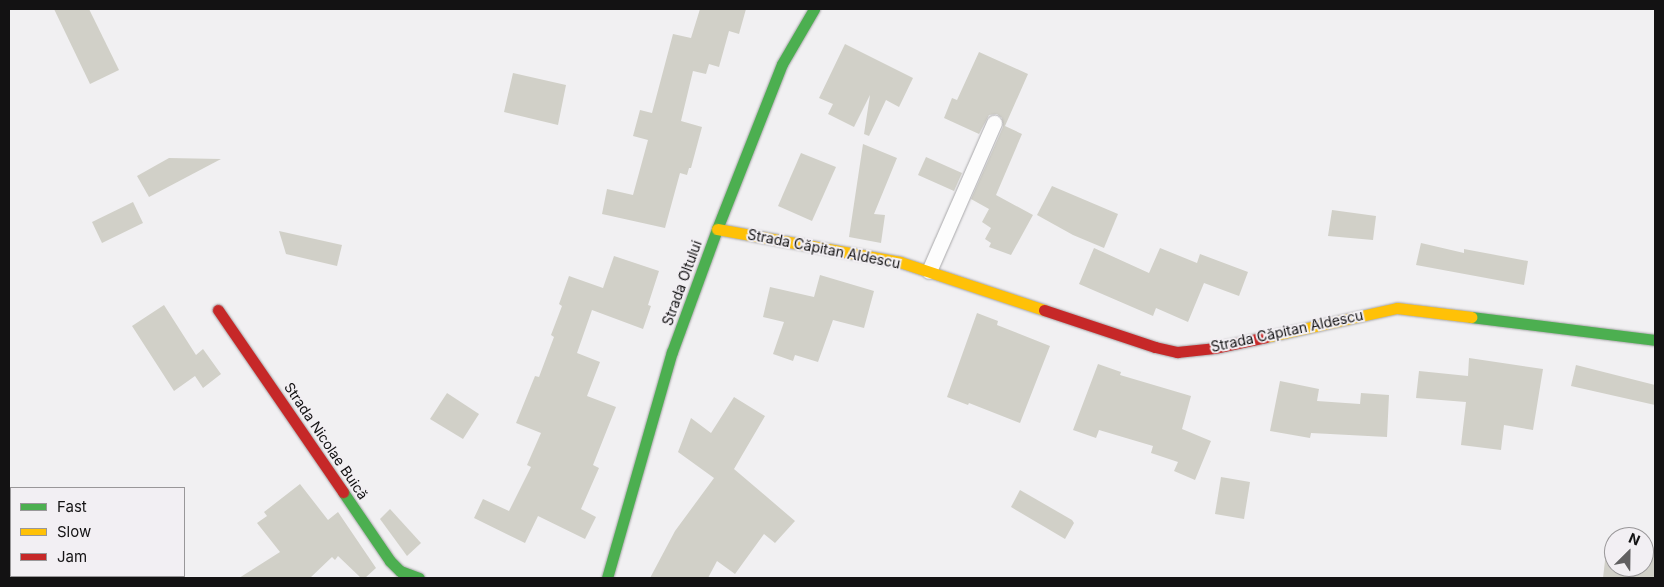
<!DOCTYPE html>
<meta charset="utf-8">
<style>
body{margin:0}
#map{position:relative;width:1664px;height:587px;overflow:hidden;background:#f1f0f2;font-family:Inter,sans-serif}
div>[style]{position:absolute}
.building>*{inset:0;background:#d1d0c8}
.roads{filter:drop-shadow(0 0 1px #a8a7a9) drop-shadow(0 0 1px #a8a7a9)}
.lane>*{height:15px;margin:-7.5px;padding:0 7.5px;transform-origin:7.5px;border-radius:7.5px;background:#fdfdfd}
.fast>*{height:11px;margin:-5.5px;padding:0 5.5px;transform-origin:5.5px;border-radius:5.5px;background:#4caf50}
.slow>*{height:11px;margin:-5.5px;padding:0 5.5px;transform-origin:5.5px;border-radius:5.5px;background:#ffc107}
.jam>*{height:11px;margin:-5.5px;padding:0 5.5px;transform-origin:5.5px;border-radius:5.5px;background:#c62828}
span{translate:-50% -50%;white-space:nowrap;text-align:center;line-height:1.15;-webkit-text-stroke:4px #f2eff3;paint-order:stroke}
.street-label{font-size:14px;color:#131213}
.frame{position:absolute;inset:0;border:10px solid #131213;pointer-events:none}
.legend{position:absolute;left:10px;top:487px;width:175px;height:90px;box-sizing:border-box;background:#f2eff3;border:1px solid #999799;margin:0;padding:6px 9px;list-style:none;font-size:15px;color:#131213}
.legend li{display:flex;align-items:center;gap:10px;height:25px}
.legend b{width:25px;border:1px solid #999799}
.north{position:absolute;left:1604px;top:527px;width:50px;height:50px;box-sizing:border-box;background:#f2eff3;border:1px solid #999799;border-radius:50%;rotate:23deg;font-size:14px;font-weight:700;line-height:20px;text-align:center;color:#131213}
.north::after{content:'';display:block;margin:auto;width:18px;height:22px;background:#616061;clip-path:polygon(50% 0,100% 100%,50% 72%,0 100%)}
</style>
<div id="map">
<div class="building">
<i style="clip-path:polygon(54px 9px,89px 9px,119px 70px,90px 84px)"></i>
<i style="clip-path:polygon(700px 9px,746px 9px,739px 34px,729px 31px,719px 67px,709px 64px,706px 74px,693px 71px,681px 121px,702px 127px,691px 168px,689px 168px,687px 175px,680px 173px,665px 228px,602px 214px,607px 189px,633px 195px,648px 140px,633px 136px,640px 110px,652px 113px,673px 34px,691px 38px)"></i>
<i style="clip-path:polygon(845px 44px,913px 78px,899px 107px,886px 100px,869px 136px,864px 134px,870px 95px,854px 127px,828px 114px,833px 104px,819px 98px)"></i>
<i style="clip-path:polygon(979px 52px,1028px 74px,1005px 126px,1022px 134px,996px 195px,1033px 215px,1011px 255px,989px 247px,991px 243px,985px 239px,991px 228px,982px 222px,989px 209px,971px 199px,1003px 127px,1002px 118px,997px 114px,989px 115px,979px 134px,944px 118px,952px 98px,957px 100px)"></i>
<i style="clip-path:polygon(513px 73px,566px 85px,558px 125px,504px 112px)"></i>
<i style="clip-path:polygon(863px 144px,897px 158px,874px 214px,885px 215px,881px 243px,849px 237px)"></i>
<i style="clip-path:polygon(801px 153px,836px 167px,812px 221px,778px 206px)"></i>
<i style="clip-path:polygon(926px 157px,962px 173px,954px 191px,918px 175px)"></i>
<i style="clip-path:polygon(169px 158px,221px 159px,149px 197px,137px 176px)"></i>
<i style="clip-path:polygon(1052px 186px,1118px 214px,1104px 248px,1073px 235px,1037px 215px)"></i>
<i style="clip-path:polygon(133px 202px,143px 223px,102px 243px,92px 222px)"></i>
<i style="clip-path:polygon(1332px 210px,1376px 216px,1373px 240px,1328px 236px)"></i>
<i style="clip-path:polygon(279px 231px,342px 245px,337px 266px,286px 254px)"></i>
<i style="clip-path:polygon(1421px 243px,1464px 253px,1464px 249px,1528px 261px,1524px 285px,1416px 265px)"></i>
<i style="clip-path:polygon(1094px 248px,1149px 273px,1160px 248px,1197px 263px,1200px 254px,1248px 272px,1239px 296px,1204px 283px,1188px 322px,1156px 308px,1153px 316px,1079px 284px)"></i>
<i style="clip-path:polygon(614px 256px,659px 271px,648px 305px,651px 306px,643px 329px,592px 310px,577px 353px,600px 362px,587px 396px,616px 407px,593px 465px,599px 468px,581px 509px,596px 517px,585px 539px,538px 516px,525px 543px,474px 518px,483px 499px,509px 511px,531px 467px,527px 465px,541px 433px,516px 423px,535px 376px,539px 377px,554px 337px,551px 335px,562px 306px,559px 304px,569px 276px,603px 288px)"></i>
<i style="clip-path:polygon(820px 275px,874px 291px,864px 328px,833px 320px,818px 362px,795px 355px,793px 361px,773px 354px,784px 322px,763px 317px,770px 287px,814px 297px)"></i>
<i style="clip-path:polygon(164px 305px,196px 355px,203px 349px,221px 374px,203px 388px,195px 376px,174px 391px,132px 326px)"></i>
<i style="clip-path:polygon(977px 313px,998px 321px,997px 325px,1050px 346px,1020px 423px,969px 403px,968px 405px,947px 397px)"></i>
<i style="clip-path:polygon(1469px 358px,1543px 369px,1533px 430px,1504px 425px,1501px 450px,1461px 445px,1466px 402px,1416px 398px,1419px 371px,1468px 376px)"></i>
<i style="clip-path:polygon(1098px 364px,1121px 372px,1120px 375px,1191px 396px,1182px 429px,1211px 441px,1195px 480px,1174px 471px,1178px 462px,1151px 453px,1153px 446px,1099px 430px,1096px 438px,1073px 430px)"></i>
<i style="clip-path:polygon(1576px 365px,1655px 385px,1655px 405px,1571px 386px)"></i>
<i style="clip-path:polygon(1280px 381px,1319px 389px,1317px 401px,1360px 404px,1361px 393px,1389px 395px,1387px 437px,1311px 433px,1310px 438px,1270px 431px)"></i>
<i style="clip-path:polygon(447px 393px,479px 414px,463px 439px,430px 419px)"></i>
<i style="clip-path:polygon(734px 397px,765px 416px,734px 469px,795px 521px,775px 543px,764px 534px,735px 574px,717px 561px,708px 578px,650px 578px,675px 531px,714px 478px,678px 452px,691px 418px,711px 433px)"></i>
<i style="clip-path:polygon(1221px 477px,1250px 482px,1244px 519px,1215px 514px)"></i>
<i style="clip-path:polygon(300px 484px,328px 520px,338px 512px,376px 568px,365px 578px,361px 578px,338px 556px,335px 560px,332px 557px,310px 578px,239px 578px,280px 552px,257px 523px,267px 516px,264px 512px)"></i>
<i style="clip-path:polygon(1020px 490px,1072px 520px,1074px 523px,1065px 539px,1011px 507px)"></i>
<i style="clip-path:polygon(390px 509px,421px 543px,407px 556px,380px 519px)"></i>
<i style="clip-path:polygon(1607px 543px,1614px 544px,1614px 567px,1644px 567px,1644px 548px,1655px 549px,1655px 578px,1603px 578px)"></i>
</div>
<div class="roads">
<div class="lane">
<i style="left:929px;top:271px;width:162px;rotate:-66.3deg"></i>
</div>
<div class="fast">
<i style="left:1471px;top:317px;width:185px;rotate:7.1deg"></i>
<i style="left:343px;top:492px;width:83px;rotate:55.7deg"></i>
<i style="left:390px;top:561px;width:14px;rotate:45deg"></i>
<i style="left:400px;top:571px;width:20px;rotate:20deg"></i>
<i style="left:607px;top:578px;width:235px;rotate:-74deg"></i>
<i style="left:672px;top:352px;width:131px;rotate:-69.9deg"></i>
<i style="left:717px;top:229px;width:177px;rotate:-68.5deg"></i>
<i style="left:782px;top:64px;width:64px;rotate:-59.8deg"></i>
</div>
<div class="slow">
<i style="left:717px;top:229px;width:186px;rotate:10.2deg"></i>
<i style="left:900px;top:262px;width:152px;rotate:18.4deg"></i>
<i style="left:1266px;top:337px;width:134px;rotate:-12.5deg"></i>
<i style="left:1397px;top:308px;width:75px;rotate:6.9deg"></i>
</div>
<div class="jam">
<i style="left:218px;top:310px;width:221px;rotate:55.5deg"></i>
<i style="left:1044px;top:310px;width:117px;rotate:18.4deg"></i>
<i style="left:1155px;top:347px;width:23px;rotate:13deg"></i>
<i style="left:1177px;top:352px;width:37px;rotate:-6deg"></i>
<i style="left:1214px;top:348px;width:53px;rotate:-11.9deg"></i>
</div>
</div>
<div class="street-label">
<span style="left:824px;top:249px;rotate:11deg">Strada Căpitan Aldescu</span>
<span style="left:682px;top:283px;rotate:-70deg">Strada Oltului</span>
<span style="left:1287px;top:331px;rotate:-12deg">Strada Căpitan Aldescu</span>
<span style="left:326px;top:441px;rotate:56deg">Strada Nicolae Buică</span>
</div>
<div class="frame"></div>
<ul class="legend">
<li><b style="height:6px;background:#4caf50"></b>Fast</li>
<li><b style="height:6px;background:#ffc107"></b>Slow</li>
<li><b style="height:6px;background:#c62828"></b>Jam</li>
</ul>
<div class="north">N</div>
</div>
